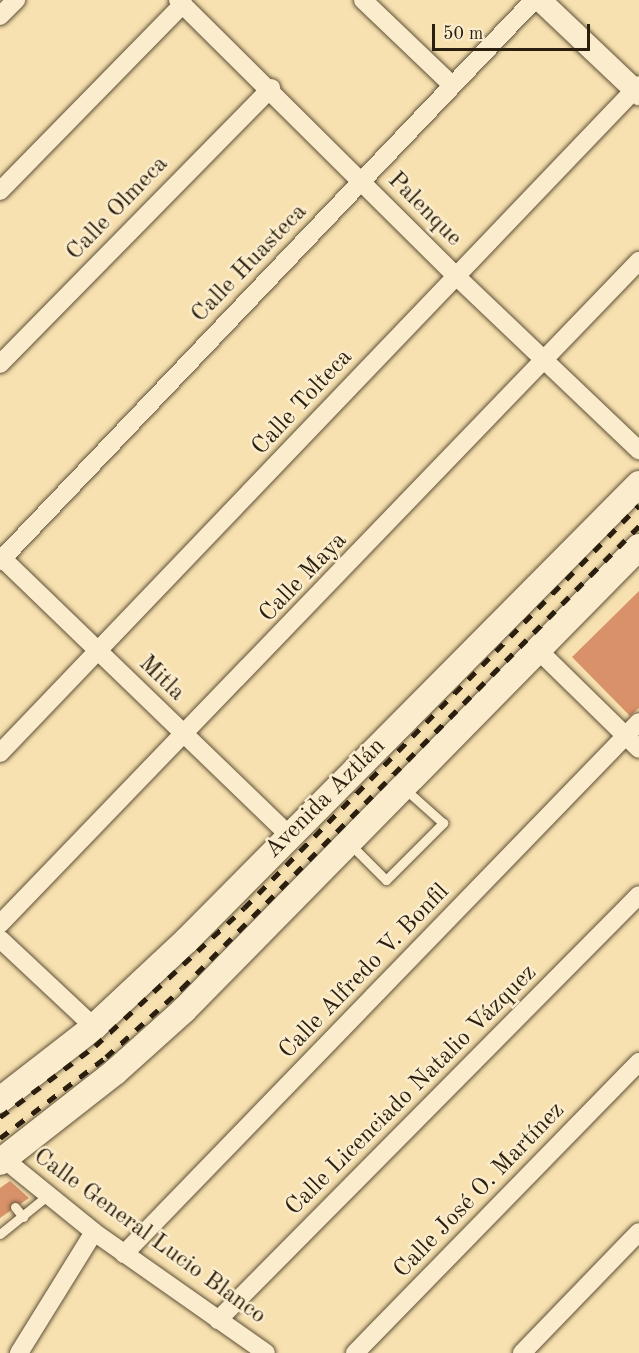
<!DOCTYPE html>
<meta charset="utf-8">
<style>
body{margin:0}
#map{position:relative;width:639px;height:1353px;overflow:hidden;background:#f8e1b0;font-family:"Old Standard TT",serif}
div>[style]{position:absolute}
.building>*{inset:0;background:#d89169}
.roads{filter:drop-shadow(0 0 2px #5e5037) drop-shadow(0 0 2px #5e5037)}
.service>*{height:9px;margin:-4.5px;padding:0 4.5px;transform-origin:4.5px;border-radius:4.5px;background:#faeccc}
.minor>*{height:18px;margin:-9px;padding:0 9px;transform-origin:9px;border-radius:9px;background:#faeccc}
.tertiary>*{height:22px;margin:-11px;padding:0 11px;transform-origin:11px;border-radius:11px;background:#faeccc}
.secondary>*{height:26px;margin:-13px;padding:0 13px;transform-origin:13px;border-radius:13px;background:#faeccc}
.rail>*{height:4.5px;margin-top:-2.25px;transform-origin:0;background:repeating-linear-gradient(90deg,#2a1f0f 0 10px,transparent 0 20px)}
span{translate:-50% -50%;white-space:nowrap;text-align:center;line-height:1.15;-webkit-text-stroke:5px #faeccc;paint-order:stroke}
.street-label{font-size:24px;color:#2a1f0f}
.scale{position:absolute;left:432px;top:24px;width:158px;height:27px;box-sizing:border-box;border:3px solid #2a1f0f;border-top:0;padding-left:8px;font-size:18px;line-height:21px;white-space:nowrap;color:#2a1f0f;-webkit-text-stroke:4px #faeccc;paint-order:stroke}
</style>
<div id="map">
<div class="building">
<i style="clip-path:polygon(639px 591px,639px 708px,630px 716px,572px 657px)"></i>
<i style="clip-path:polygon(10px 1181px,29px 1198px,0 1218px,0 1188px)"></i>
</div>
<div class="roads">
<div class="service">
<i style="left:350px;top:844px;width:51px;rotate:45deg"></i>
<i style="left:386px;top:880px;width:81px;rotate:-45deg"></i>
<i style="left:443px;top:823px;width:51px;rotate:-138.2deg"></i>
<i style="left:15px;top:1207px;width:13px;rotate:51deg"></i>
<i style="left:0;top:1234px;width:62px;rotate:-39.1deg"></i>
</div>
<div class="minor">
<i style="left:178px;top:0;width:392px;rotate:44.8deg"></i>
<i style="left:456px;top:276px;width:253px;rotate:43.6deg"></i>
<i style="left:363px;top:0;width:123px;rotate:43.7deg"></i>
<i style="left:0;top:16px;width:23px;rotate:-45deg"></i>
<i style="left:0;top:191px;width:262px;rotate:-45.6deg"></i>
<i style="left:0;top:364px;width:387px;rotate:-45.5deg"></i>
<i style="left:0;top:556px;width:403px;rotate:44deg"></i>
<i style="left:0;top:561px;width:775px;rotate:-46.41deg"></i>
<i style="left:538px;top:650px;width:141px;rotate:44.4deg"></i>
<i style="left:0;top:753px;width:924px;rotate:-46.27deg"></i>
<i style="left:0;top:924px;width:921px;rotate:-46.06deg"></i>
<i style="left:0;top:939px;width:129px;rotate:43.1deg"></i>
<i style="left:4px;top:1159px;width:116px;rotate:39deg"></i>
<i style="left:94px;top:1232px;width:210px;rotate:35.1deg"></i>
<i style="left:124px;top:1254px;width:740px;rotate:-45.93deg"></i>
<i style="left:218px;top:1320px;width:598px;rotate:-45.27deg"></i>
<i style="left:19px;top:1353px;width:142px;rotate:-58.2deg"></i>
<i style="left:355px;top:1353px;width:407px;rotate:-45.7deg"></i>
<i style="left:522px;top:1353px;width:168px;rotate:-46deg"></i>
</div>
<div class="tertiary">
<i style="left:540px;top:0;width:137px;rotate:43.5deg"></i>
</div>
<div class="secondary">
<i style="left:0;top:1100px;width:119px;rotate:-37.8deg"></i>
<i style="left:94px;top:1027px;width:127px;rotate:-43.1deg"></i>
<i style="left:187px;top:940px;width:642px;rotate:-45.25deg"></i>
<i style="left:0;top:1162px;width:146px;rotate:-38deg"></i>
<i style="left:115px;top:1072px;width:93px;rotate:-41.9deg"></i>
<i style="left:184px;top:1010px;width:649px;rotate:-45.5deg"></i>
</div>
</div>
<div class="rail">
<i style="left:0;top:1117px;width:119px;rotate:-36.8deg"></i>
<i style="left:95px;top:1046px;width:203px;rotate:-42.8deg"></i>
<i style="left:244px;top:908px;width:564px;rotate:-45.57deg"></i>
<i style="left:0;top:1138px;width:133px;rotate:-37.4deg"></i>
<i style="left:106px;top:1057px;width:103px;rotate:-42.2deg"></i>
<i style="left:182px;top:988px;width:650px;rotate:-45.31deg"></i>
</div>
<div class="street-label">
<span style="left:118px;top:209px;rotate:-46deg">Calle Olmeca</span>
<span style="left:424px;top:210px;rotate:45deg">Palenque</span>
<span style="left:250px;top:264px;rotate:-46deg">Calle Huasteca</span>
<span style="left:303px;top:403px;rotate:-47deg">Calle Tolteca</span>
<span style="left:304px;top:578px;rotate:-46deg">Calle Maya</span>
<span style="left:161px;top:679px;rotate:44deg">Mitla</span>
<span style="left:326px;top:799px;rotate:-45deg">Avenida Aztlán</span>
<span style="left:365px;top:972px;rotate:-46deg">Calle Alfredo V. Bonfil</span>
<span style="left:412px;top:1091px;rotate:-45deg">Calle Licenciado Natalio Vázquez</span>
<span style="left:480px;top:1191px;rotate:-46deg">Calle José O. Martínez</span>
<span style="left:149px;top:1237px;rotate:36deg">Calle General Lucio Blanco</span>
</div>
<div class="scale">50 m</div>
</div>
